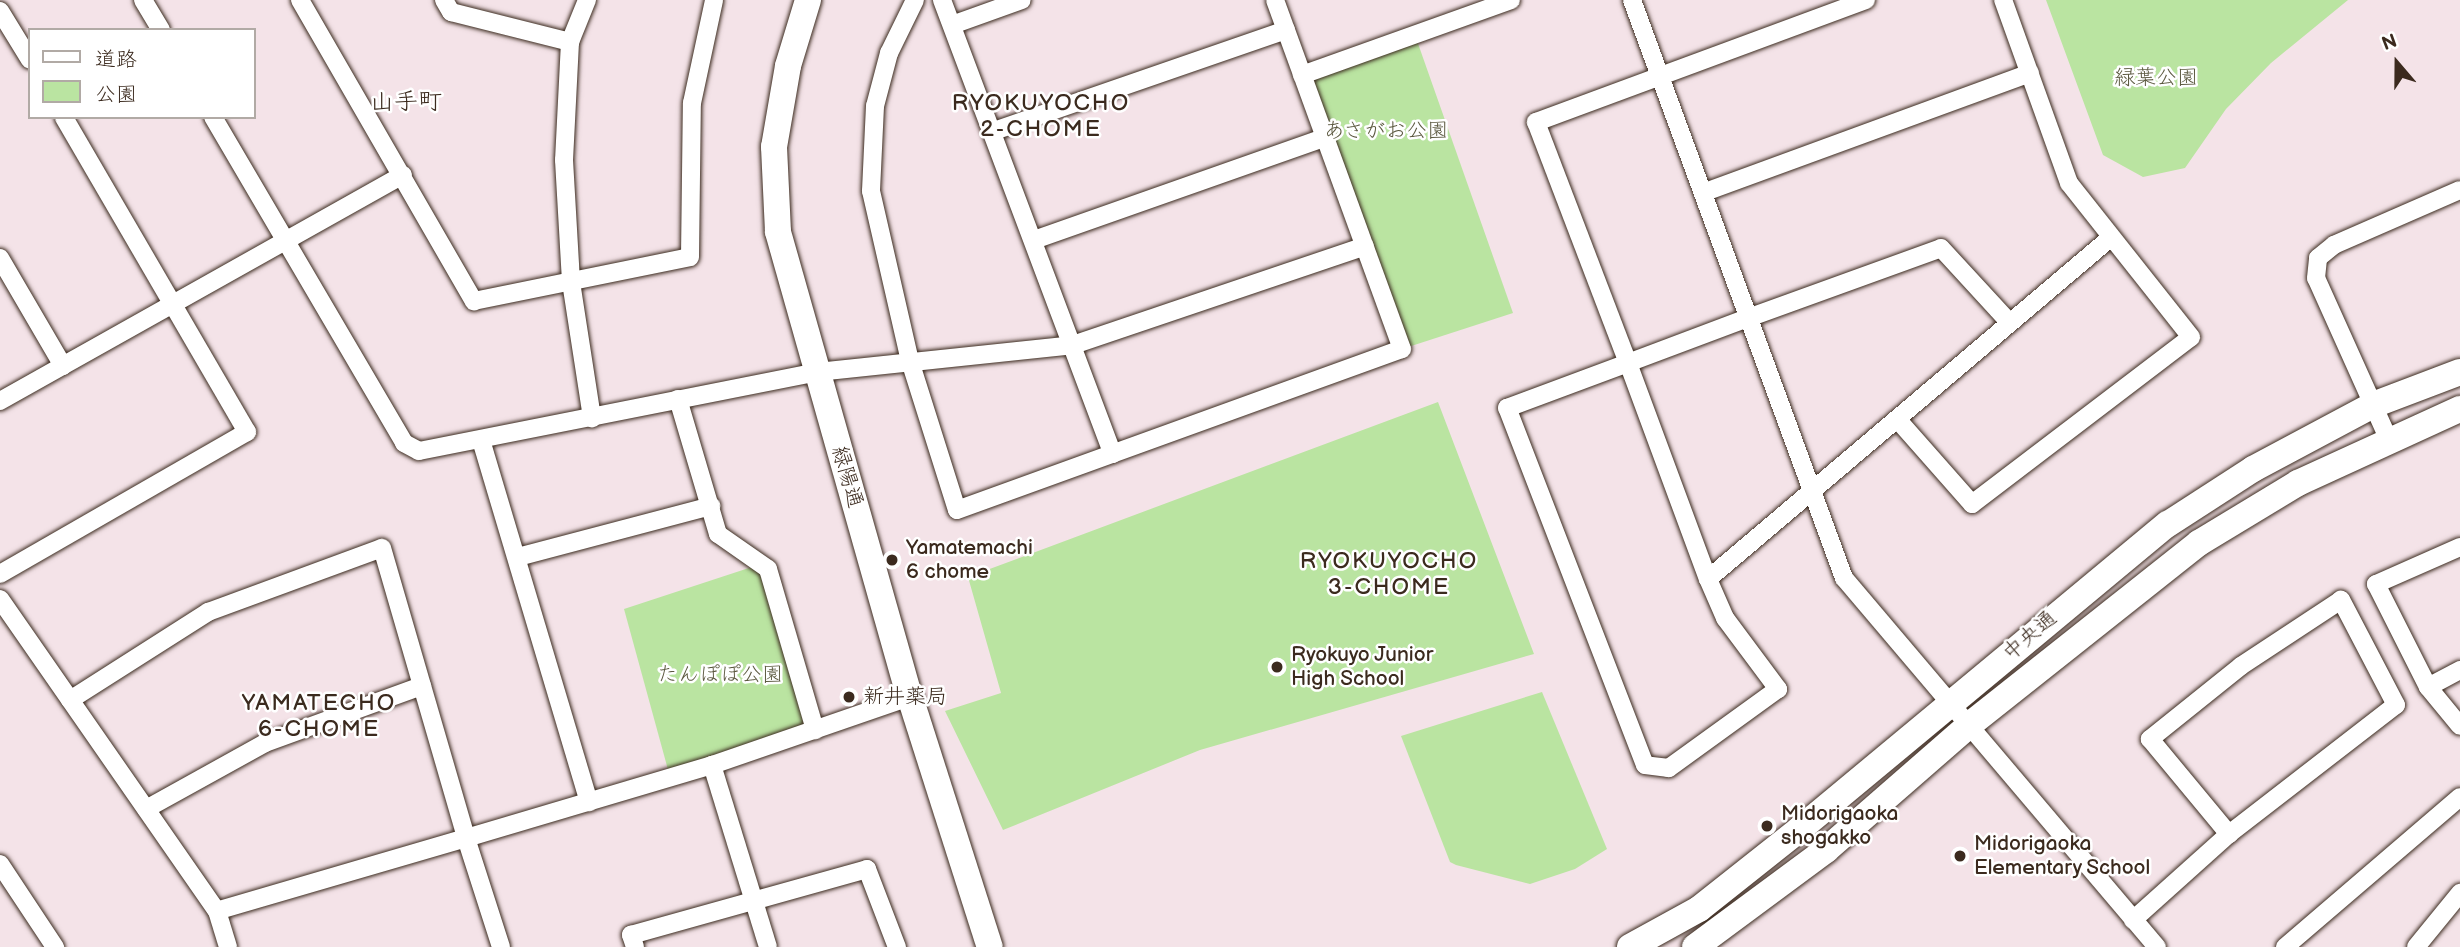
<!DOCTYPE html>
<meta charset="utf-8">
<style>
body{margin:0}
#map{position:relative;width:2460px;height:947px;overflow:hidden;background:#f4e3e8;font-family:"Balsamiq Sans","Klee One",sans-serif}
div>[style]{position:absolute}
.green>*{inset:0;background:#bae4a1}
.roads{filter:drop-shadow(0 0 2px #3b2a1e) drop-shadow(0 0 2px #3b2a1e)}
.street>*{height:18px;margin:-9px;padding:0 9px;transform-origin:9px;border-radius:9px;background:#fff}
.secondary>*{height:26px;margin:-13px;padding:0 13px;transform-origin:13px;border-radius:13px;background:#fff}
.dots>*{width:19px;height:19px;translate:-50% -50%;box-sizing:border-box;border:4px solid #fff;border-radius:50%}
span{translate:-50% -50%;white-space:nowrap;text-align:center;line-height:1.15;-webkit-text-stroke:5px #fff;paint-order:stroke}
.park-label{font-size:21px;color:#5b583f}
.street-label{font-size:21px;color:#3b2a1e}
.poi-label{font-size:21px;color:#3b2a1e}
.left{translate:0 -50%;text-align:left}
.neighbourhood-label{font-size:23px;color:#3b2a1e;letter-spacing:2px}
.quarter-label{font-size:24px;color:#3b2a1e}
.legend{position:absolute;left:28px;top:28px;width:228px;height:91px;box-sizing:border-box;background:#fff;border:2px solid #b1aaa5;margin:0;padding:9px 12px;list-style:none;font-size:21px;color:#3b2a1e}
.legend li{display:flex;align-items:center;gap:14px;height:35px}
.legend b{width:35px;border:2px solid #b1aaa5}
.north{position:absolute;left:2362px;top:28px;width:70px;height:70px;-webkit-text-stroke:5px #fff;paint-order:stroke;rotate:340deg;font-size:19px;font-weight:700;line-height:28px;text-align:center;color:#3b2a1e}
.north::after{content:'';display:block;margin:auto;width:24px;height:32px;background:#3b2a1e;clip-path:polygon(50% 0,100% 100%,50% 72%,0 100%)}
</style>
<div id="map">
<div class="green">
<i style="clip-path:polygon(2046px 0,2348px 0,2271px 63px,2226px 109px,2185px 168px,2143px 177px,2103px 155px)"></i>
<i style="clip-path:polygon(1415px 35px,1513px 313px,1402px 349px,1302px 75px)"></i>
<i style="clip-path:polygon(1438px 402px,1534px 654px,1200px 750px,1003px 830px,945px 711px,1001px 693px,968px 577px)"></i>
<i style="clip-path:polygon(761px 564px,815px 730px,670px 777px,624px 609px)"></i>
<i style="clip-path:polygon(1542px 692px,1607px 849px,1575px 869px,1530px 884px,1456px 865px,1450px 862px,1401px 736px)"></i>
</div>
<div class="roads">
<div class="street">
<i style="left:143px;top:0;width:35px;rotate:59deg"></i>
<i style="left:300px;top:0;width:348px;rotate:60deg"></i>
<i style="left:474px;top:301px;width:220px;rotate:-11.5deg"></i>
<i style="left:690px;top:257px;width:154px;rotate:-89.3deg"></i>
<i style="left:692px;top:103px;width:105px;rotate:-77.9deg"></i>
<i style="left:444px;top:0;width:14px;rotate:60deg"></i>
<i style="left:451px;top:12px;width:123px;rotate:14.1deg"></i>
<i style="left:587px;top:0;width:45px;rotate:112deg"></i>
<i style="left:570px;top:42px;width:118px;rotate:92.9deg"></i>
<i style="left:564px;top:160px;width:122px;rotate:86.7deg"></i>
<i style="left:571px;top:282px;width:138px;rotate:81.2deg"></i>
<i style="left:915px;top:0;width:59px;rotate:116.1deg"></i>
<i style="left:889px;top:53px;width:55px;rotate:104.8deg"></i>
<i style="left:875px;top:106px;width:85px;rotate:92.7deg"></i>
<i style="left:871px;top:191px;width:174px;rotate:77.1deg"></i>
<i style="left:910px;top:361px;width:156px;rotate:72.5deg"></i>
<i style="left:957px;top:510px;width:473px;rotate:-19.9deg"></i>
<i style="left:1402px;top:349px;width:371px;rotate:-110deg"></i>
<i style="left:942px;top:0;width:485px;rotate:69.4deg"></i>
<i style="left:1632px;top:0;width:616px;rotate:69.86deg"></i>
<i style="left:1844px;top:578px;width:484px;rotate:49.7deg"></i>
<i style="left:1866px;top:0;width:352px;rotate:159.7deg"></i>
<i style="left:1536px;top:122px;width:258px;rotate:69.1deg"></i>
<i style="left:1628px;top:363px;width:230px;rotate:69.7deg"></i>
<i style="left:1708px;top:579px;width:43px;rotate:66.4deg"></i>
<i style="left:1725px;top:618px;width:89px;rotate:53.3deg"></i>
<i style="left:1778px;top:689px;width:135px;rotate:144.1deg"></i>
<i style="left:1669px;top:768px;width:24px;rotate:-173deg"></i>
<i style="left:1645px;top:765px;width:383px;rotate:-111.1deg"></i>
<i style="left:1507px;top:408px;width:129px;rotate:-20.4deg"></i>
<i style="left:1628px;top:363px;width:128px;rotate:-20.6deg"></i>
<i style="left:1748px;top:318px;width:205px;rotate:-19.9deg"></i>
<i style="left:1941px;top:248px;width:100px;rotate:47.4deg"></i>
<i style="left:0;top:11px;width:57px;rotate:58.5deg"></i>
<i style="left:952px;top:25px;width:74px;rotate:-19.7deg"></i>
<i style="left:1302px;top:75px;width:222px;rotate:-19.7deg"></i>
<i style="left:213px;top:117px;width:378px;rotate:59.6deg"></i>
<i style="left:404px;top:443px;width:17px;rotate:28deg"></i>
<i style="left:419px;top:451px;width:406px;rotate:-11.2deg"></i>
<i style="left:817px;top:372px;width:257px;rotate:-6deg"></i>
<i style="left:1073px;top:345px;width:308px;rotate:-18.7deg"></i>
<i style="left:994px;top:131px;width:309px;rotate:-19.1deg"></i>
<i style="left:1705px;top:192px;width:346px;rotate:-20.1deg"></i>
<i style="left:1034px;top:240px;width:310px;rotate:-19.4deg"></i>
<i style="left:0;top:258px;width:125px;rotate:59.7deg"></i>
<i style="left:678px;top:399px;width:141px;rotate:73.5deg"></i>
<i style="left:718px;top:534px;width:61px;rotate:35deg"></i>
<i style="left:768px;top:569px;width:168px;rotate:73.7deg"></i>
<i style="left:0;top:401px;width:462px;rotate:-29.3deg"></i>
<i style="left:1898px;top:420px;width:112px;rotate:48.6deg"></i>
<i style="left:1972px;top:504px;width:275px;rotate:-37.3deg"></i>
<i style="left:2191px;top:337px;width:196px;rotate:-128.4deg"></i>
<i style="left:2069px;top:183px;width:195px;rotate:-109.8deg"></i>
<i style="left:2388px;top:438px;width:175px;rotate:-114.2deg"></i>
<i style="left:2316px;top:278px;width:20px;rotate:-84deg"></i>
<i style="left:2318px;top:258px;width:21px;rotate:-39deg"></i>
<i style="left:2334px;top:245px;width:137px;rotate:-23.6deg"></i>
<i style="left:481px;top:440px;width:378px;rotate:73.4deg"></i>
<i style="left:2460px;top:547px;width:92px;rotate:156.2deg"></i>
<i style="left:2376px;top:584px;width:115px;rotate:63.2deg"></i>
<i style="left:2428px;top:687px;width:50px;rotate:50.6deg"></i>
<i style="left:518px;top:557px;width:200px;rotate:-14.8deg"></i>
<i style="left:0;top:574px;width:285px;rotate:-29.9deg"></i>
<i style="left:247px;top:432px;width:364px;rotate:-120.2deg"></i>
<i style="left:1708px;top:579px;width:526px;rotate:-40.29deg"></i>
<i style="left:0;top:599px;width:380px;rotate:55.2deg"></i>
<i style="left:217px;top:911px;width:38px;rotate:73deg"></i>
<i style="left:2428px;top:687px;width:36px;rotate:-28deg"></i>
<i style="left:70px;top:700px;width:164px;rotate:-32.5deg"></i>
<i style="left:208px;top:612px;width:185px;rotate:-20.2deg"></i>
<i style="left:382px;top:548px;width:302px;rotate:73.8deg"></i>
<i style="left:466px;top:838px;width:259px;rotate:163.7deg"></i>
<i style="left:712px;top:765px;width:190px;rotate:72.9deg"></i>
<i style="left:146px;top:809px;width:136px;rotate:-29deg"></i>
<i style="left:265px;top:743px;width:167px;rotate:-20deg"></i>
<i style="left:0;top:864px;width:100px;rotate:56.5deg"></i>
<i style="left:2133px;top:920px;width:129px;rotate:-41.9deg"></i>
<i style="left:2229px;top:834px;width:211px;rotate:-37.7deg"></i>
<i style="left:2396px;top:705px;width:119px;rotate:-117.6deg"></i>
<i style="left:2341px;top:600px;width:120px;rotate:146.6deg"></i>
<i style="left:2241px;top:666px;width:117px;rotate:141.3deg"></i>
<i style="left:2150px;top:739px;width:124px;rotate:50.3deg"></i>
<i style="left:501px;top:947px;width:114px;rotate:-107.8deg"></i>
<i style="left:466px;top:838px;width:257px;rotate:-16.5deg"></i>
<i style="left:712px;top:765px;width:209px;rotate:-19deg"></i>
<i style="left:635px;top:947px;width:13px;rotate:-108deg"></i>
<i style="left:631px;top:935px;width:245px;rotate:-15.6deg"></i>
<i style="left:867px;top:869px;width:84px;rotate:69deg"></i>
<i style="left:2285px;top:947px;width:230px;rotate:-40.6deg"></i>
<i style="left:2416px;top:947px;width:70px;rotate:-50.8deg"></i>
</div>
<div class="secondary">
<i style="left:808px;top:0;width:69px;rotate:106.9deg"></i>
<i style="left:788px;top:66px;width:82px;rotate:99.8deg"></i>
<i style="left:774px;top:147px;width:85px;rotate:87.3deg"></i>
<i style="left:778px;top:232px;width:483px;rotate:74.2deg"></i>
<i style="left:910px;top:697px;width:262px;rotate:72.3deg"></i>
<i style="left:1630px;top:947px;width:79px;rotate:-28.8deg"></i>
<i style="left:1699px;top:909px;width:129px;rotate:-38.4deg"></i>
<i style="left:1800px;top:829px;width:478px;rotate:-39.7deg"></i>
<i style="left:2168px;top:524px;width:101px;rotate:-32.9deg"></i>
<i style="left:2253px;top:469px;width:136px;rotate:-28.1deg"></i>
<i style="left:2373px;top:405px;width:93px;rotate:-20.8deg"></i>
<i style="left:1695px;top:947px;width:163px;rotate:-36.5deg"></i>
<i style="left:1826px;top:850px;width:189px;rotate:-41.1deg"></i>
<i style="left:1968px;top:726px;width:295px;rotate:-38.4deg"></i>
<i style="left:2199px;top:543px;width:116px;rotate:-31.2deg"></i>
<i style="left:2298px;top:483px;width:178px;rotate:-24.6deg"></i>
</div>
</div>
<div class="dots">
<i style="left:892px;top:560px;background:#3b2a1e"></i>
<i style="left:1277px;top:667px;background:#3b2a1e"></i>
<i style="left:849px;top:697px;background:#3b2a1e"></i>
<i style="left:1767px;top:826px;background:#3b2a1e"></i>
<i style="left:1960px;top:856px;background:#3b2a1e"></i>
</div>
<div class="park-label">
<span style="left:2156px;top:78px">緑葉公園</span>
<span style="left:1386px;top:131px">あさがお公園</span>
<span style="left:720px;top:675px">たんぽぽ公園</span>
</div>
<div class="street-label">
<span style="left:847px;top:477px;rotate:74deg">緑陽通</span>
<span style="left:2030px;top:636px;rotate:-41deg">中央通</span>
</div>
<div class="poi-label">
<span class="left" style="left:906px;top:560px">Yamatemachi<br>6 chome</span>
<span class="left" style="left:1291px;top:667px">Ryokuyo Junior<br>High School</span>
<span class="left" style="left:863px;top:697px">新井薬局</span>
<span class="left" style="left:1781px;top:826px">Midorigaoka<br>shogakko</span>
<span class="left" style="left:1974px;top:856px">Midorigaoka<br>Elementary School</span>
</div>
<div class="neighbourhood-label">
<span style="left:1041px;top:116px">RYOKUYOCHO<br>2-CHOME</span>
<span style="left:1389px;top:574px">RYOKUYOCHO<br>3-CHOME</span>
<span style="left:319px;top:716px">YAMATECHO<br>6-CHOME</span>
</div>
<div class="quarter-label">
<span style="left:406px;top:102px">山手町</span>
</div>
<ul class="legend">
<li><b style="height:9px;background:#fff"></b>道路</li>
<li><b style="height:19px;background:#bae4a1"></b>公園</li>
</ul>
<div class="north">N</div>
</div>
